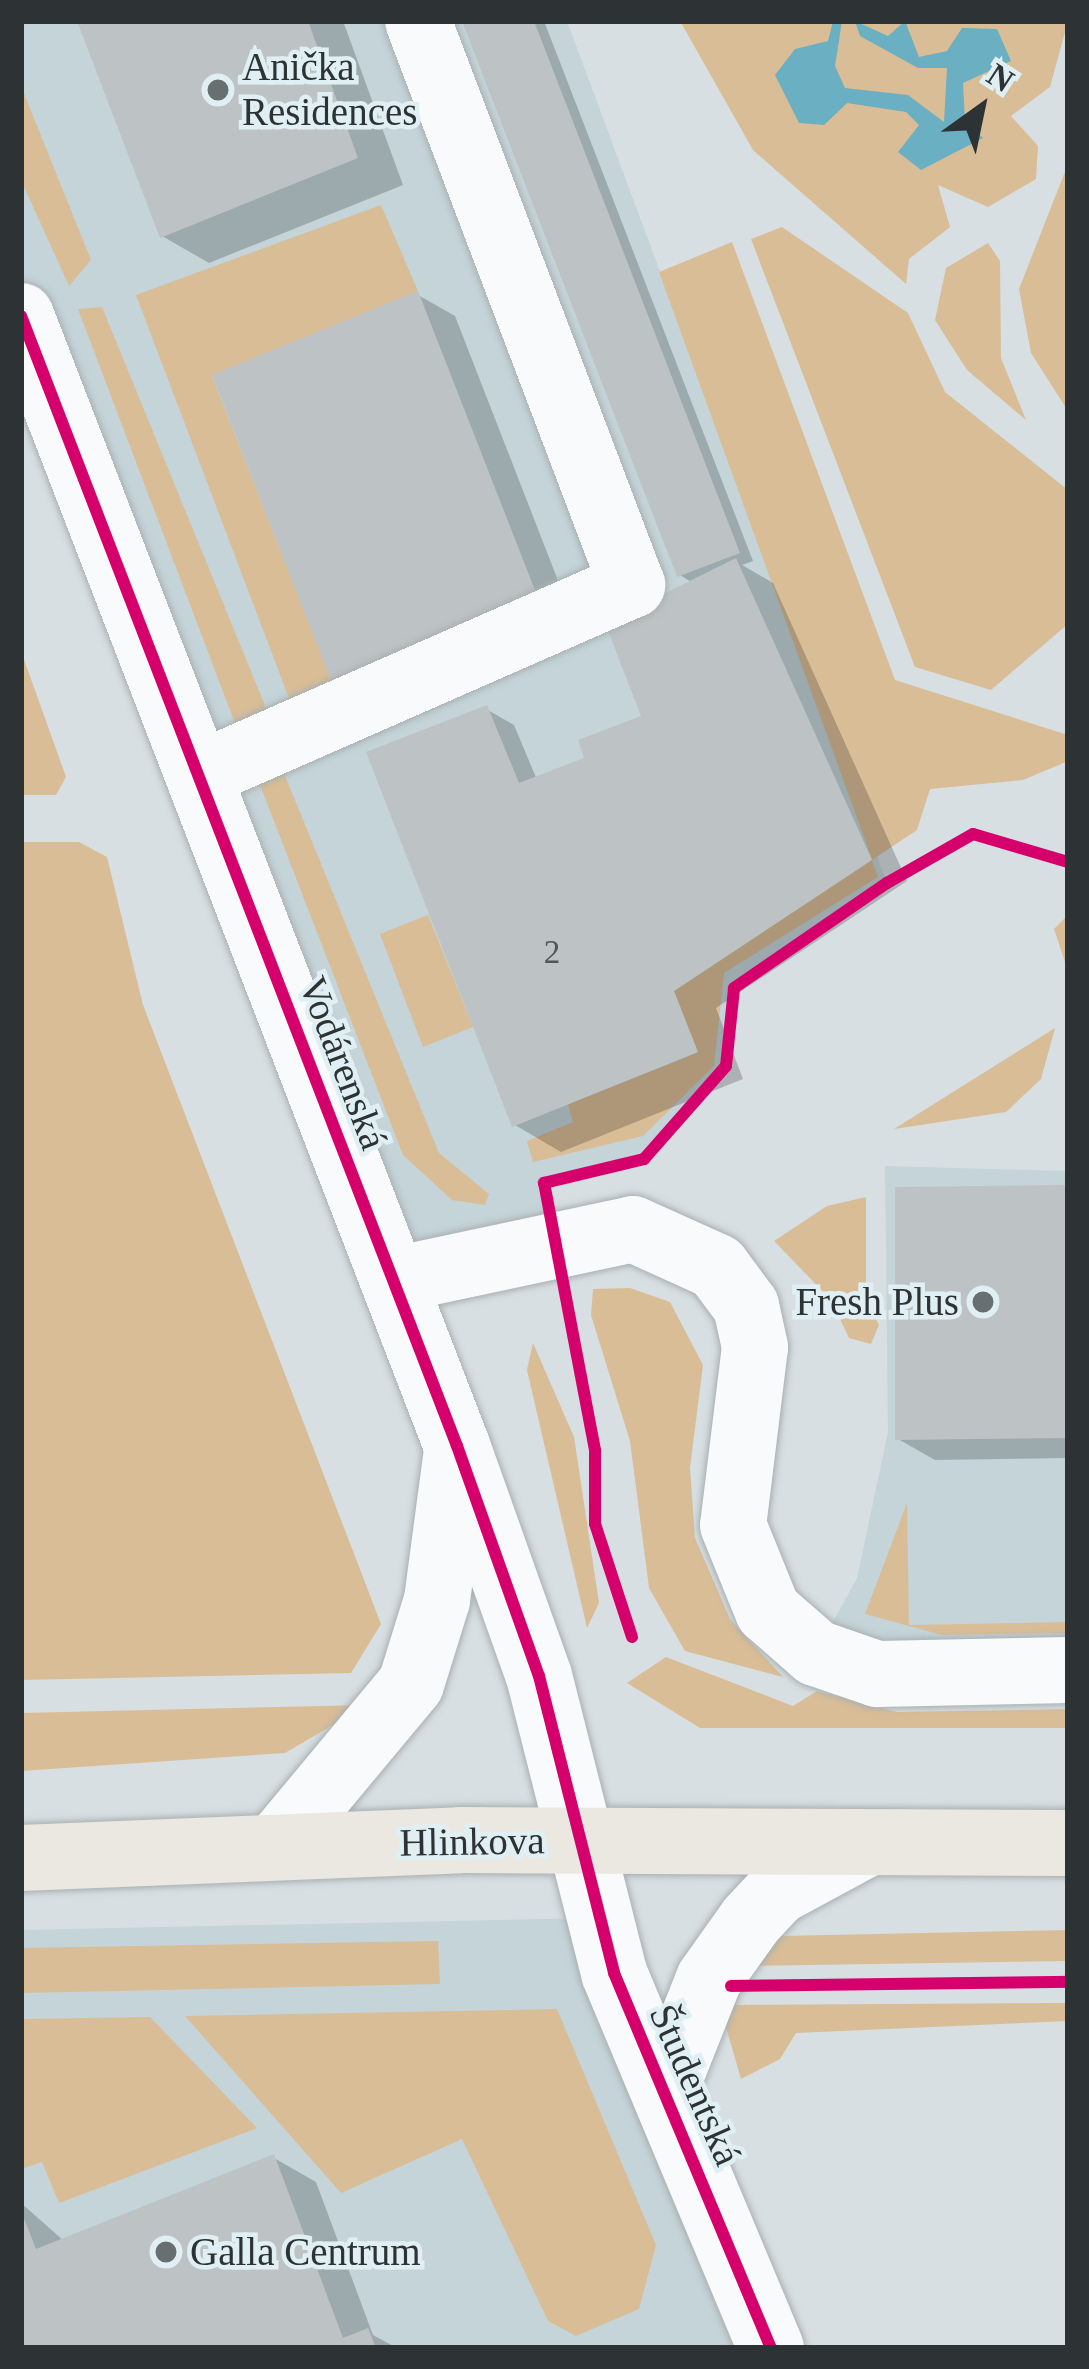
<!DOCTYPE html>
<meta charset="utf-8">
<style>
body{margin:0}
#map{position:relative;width:1089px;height:2369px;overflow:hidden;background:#d7dfe2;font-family:Georgia,serif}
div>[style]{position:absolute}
.built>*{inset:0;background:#c4d4d9}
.green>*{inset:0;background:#d9bd96}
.water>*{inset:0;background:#6aafc2}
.shadow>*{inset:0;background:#0003}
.building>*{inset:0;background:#bdc3c5}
.roads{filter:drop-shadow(0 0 3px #aab0b2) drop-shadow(0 0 3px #aab0b2)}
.minor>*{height:66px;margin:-33px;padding:0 33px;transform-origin:33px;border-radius:33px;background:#f9fafb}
.major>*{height:66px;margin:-33px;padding:0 33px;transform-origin:33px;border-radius:33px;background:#ebe8e2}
.cycleway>*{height:12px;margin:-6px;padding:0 6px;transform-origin:6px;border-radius:6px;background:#d6006c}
.dots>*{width:33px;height:33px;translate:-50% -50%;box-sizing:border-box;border:6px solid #e0eff3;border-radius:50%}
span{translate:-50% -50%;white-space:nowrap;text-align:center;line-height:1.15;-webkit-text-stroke:9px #e0eff3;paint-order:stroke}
.number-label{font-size:33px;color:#515658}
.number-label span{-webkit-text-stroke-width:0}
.poi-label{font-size:39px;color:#2d3234}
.left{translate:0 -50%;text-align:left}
.right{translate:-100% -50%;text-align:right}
.street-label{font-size:39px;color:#2d3234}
.frame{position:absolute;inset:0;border:24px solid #2d3234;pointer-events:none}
.north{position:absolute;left:921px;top:48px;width:120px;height:120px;-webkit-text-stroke:9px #e0eff3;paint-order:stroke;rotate:33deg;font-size:33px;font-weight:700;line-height:48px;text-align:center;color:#2d3234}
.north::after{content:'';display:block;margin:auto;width:42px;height:54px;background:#2d3234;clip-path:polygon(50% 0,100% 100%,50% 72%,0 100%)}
</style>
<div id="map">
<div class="built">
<i style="clip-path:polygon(21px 21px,567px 21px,887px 883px,734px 988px,726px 1066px,644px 1159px,544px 1183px,560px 1240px,394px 1280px,21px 318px)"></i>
<i style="clip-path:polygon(885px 1166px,1068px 1171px,1068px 1670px,816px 1653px,857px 1578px,888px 1432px)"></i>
<i style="clip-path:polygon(595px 1918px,771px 2348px,21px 2348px,21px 1930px)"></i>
</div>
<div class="green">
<i style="clip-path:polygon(680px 21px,1068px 21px,1050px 87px,1011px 116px,1038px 146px,1036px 179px,988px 207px,938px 185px,950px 227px,909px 259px,906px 284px,753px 150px)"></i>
<i style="clip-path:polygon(21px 86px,91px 260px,69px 286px,21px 180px)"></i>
<i style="clip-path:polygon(1068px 164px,1068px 411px,1031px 353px,1019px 289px)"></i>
<i style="clip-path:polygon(381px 205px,418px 291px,212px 376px,331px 679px,400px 653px,295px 714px,136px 295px)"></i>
<i style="clip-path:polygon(782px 227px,908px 313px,945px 392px,1068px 490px,1068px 624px,991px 690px,915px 667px,751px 239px)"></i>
<i style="clip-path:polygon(732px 242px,895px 680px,1068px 735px,1068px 761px,1023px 780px,930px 789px,917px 830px,872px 860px,878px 877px,724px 973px,714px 1066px,643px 1136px,533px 1162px,527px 1141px,573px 1122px,568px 1104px,697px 1053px,674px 991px,872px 859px,659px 272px)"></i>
<i style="clip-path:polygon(988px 243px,1000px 261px,1001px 358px,1026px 420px,967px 370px,935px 320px,946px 268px)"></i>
<i style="clip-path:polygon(102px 307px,264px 703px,268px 715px,241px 739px,78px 309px)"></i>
<i style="clip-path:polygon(21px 651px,66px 777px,56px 795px,21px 795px)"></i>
<i style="clip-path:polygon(284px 773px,439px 1153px,489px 1194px,485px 1205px,452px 1200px,403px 1155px,257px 777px)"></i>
<i style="clip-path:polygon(21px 842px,79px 842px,107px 857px,143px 1005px,381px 1624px,351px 1673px,21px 1680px)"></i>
<i style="clip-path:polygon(428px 915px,473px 1027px,423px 1047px,380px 934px)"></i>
<i style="clip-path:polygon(1068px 915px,1068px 971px,1054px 929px)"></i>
<i style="clip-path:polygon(1055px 1028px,1041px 1079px,1006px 1112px,894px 1129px)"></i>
<i style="clip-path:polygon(866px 1197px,866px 1298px,879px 1325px,871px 1344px,849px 1338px,831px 1300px,774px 1241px,827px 1206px)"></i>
<i style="clip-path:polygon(630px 1288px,670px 1302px,703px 1365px,690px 1468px,695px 1538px,730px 1619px,783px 1677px,685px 1651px,649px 1588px,630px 1441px,591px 1315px,593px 1289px)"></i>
<i style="clip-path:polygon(533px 1343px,574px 1437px,599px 1603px,587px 1628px,527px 1370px)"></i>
<i style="clip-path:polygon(907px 1503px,909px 1625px,1068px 1622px,1068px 1633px,942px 1635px,865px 1614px)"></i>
<i style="clip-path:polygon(666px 1657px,793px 1706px,817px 1691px,897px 1712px,1068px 1709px,1068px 1728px,700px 1728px,627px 1683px)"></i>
<i style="clip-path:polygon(367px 1705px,285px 1753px,21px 1771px,21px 1713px)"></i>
<i style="clip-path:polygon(1068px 1930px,1068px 1961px,744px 1966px,781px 1936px)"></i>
<i style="clip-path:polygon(438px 1941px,440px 1984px,21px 1993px,21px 1948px)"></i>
<i style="clip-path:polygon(1068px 2003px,1068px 2021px,796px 2033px,780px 2059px,741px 2079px,724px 2020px,725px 2005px)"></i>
<i style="clip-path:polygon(557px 2009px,656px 2245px,639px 2309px,576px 2336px,548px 2321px,462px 2139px,341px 2193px,185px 2016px)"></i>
<i style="clip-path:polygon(150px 2017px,257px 2128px,59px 2203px,42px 2162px,21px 2169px,21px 2019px)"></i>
</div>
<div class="water">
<i style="clip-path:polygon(833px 21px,842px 21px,835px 66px,845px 88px,908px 95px,944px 122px,947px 68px,918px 68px,860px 36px,855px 21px,888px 36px,905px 21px,919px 57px,947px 51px,962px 28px,997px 29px,1011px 61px,963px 83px,965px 121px,983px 138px,921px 170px,898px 152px,919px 125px,906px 112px,847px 103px,824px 125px,799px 123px,775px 75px,795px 49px,828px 41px)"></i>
</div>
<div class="shadow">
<i style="clip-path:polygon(80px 21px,343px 21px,403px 185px,209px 263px,162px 236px)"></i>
<i style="clip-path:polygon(465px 21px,544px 21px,753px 561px,742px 565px,773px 583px,907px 881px,716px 1008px,743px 1079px,561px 1152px,515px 1125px,486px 709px,514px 725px,537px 780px,591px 765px,644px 717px,693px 583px,680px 575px)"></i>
<i style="clip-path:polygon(418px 295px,455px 316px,573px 619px,371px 699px,334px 678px)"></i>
<i style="clip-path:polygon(1068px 1188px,1068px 1458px,935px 1460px,898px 1439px)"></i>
<i style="clip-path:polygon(274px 2158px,316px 2182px,373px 2335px,397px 2348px,21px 2348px,21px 2203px,64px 2241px)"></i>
</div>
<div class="building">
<i style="clip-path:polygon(77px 21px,308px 21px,358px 158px,160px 238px)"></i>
<i style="clip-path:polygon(462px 21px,534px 21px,740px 553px,677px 577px)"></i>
<i style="clip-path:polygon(418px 291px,538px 598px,331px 680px,212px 375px)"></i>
<i style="clip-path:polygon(736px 558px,872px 860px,674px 991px,698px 1052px,512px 1127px,366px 752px,487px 705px,519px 783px,584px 758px,578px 740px,641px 716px,605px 623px)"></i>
<i style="clip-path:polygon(1068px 1185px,1068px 1438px,895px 1440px,895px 1187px)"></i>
<i style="clip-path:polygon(274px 2154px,343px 2338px,368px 2328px,376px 2348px,21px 2348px,21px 2211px,36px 2249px)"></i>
</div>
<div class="roads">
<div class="minor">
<i style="left:21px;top:316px;width:1211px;rotate:68.9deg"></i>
<i style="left:457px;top:1446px;width:244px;rotate:70.4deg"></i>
<i style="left:539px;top:1676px;width:306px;rotate:75.8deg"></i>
<i style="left:614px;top:1973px;width:407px;rotate:67.3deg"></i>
<i style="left:201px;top:774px;width:471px;rotate:-23.7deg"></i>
<i style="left:632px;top:585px;width:603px;rotate:-110.78deg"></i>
<i style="left:394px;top:1280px;width:244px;rotate:-12deg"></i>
<i style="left:633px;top:1229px;width:92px;rotate:24.3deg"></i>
<i style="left:717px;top:1267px;width:49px;rotate:53.4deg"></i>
<i style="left:746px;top:1306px;width:42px;rotate:77.6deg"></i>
<i style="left:755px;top:1347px;width:179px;rotate:97deg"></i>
<i style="left:733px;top:1525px;width:93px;rotate:67.9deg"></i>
<i style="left:768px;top:1611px;width:64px;rotate:41.2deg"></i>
<i style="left:816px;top:1653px;width:65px;rotate:19deg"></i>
<i style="left:877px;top:1674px;width:191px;rotate:-1.2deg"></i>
<i style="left:277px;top:1845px;width:209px;rotate:-50.2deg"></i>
<i style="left:411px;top:1684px;width:88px;rotate:-72.8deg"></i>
<i style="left:437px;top:1600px;width:151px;rotate:-82.4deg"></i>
<i style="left:665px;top:2090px;width:119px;rotate:-68.4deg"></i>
<i style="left:709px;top:1979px;width:72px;rotate:-54.6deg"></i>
<i style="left:751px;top:1920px;width:38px;rotate:-47deg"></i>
<i style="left:777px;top:1892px;width:97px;rotate:-28.4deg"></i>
</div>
<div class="major">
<i style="left:21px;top:1858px;width:440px;rotate:-2.3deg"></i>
<i style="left:461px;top:1840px;width:607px;rotate:0.28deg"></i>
</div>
</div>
<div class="cycleway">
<i style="left:21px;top:316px;width:1211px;rotate:68.9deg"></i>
<i style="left:457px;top:1446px;width:244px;rotate:70.4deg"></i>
<i style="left:539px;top:1676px;width:306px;rotate:75.8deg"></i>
<i style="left:614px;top:1973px;width:407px;rotate:67.3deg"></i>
<i style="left:632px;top:1637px;width:119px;rotate:-108.1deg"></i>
<i style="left:595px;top:1524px;width:74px;rotate:-90deg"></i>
<i style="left:595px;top:1450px;width:272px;rotate:-100.8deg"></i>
<i style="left:544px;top:1183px;width:103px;rotate:-13.5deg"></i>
<i style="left:644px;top:1159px;width:124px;rotate:-48.6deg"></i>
<i style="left:726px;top:1066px;width:78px;rotate:-84.1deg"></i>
<i style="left:734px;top:988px;width:186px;rotate:-34.5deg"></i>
<i style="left:887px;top:883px;width:99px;rotate:-29.7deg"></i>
<i style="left:973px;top:834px;width:99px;rotate:16.4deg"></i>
<i style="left:731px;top:1986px;width:337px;rotate:-0.7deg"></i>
</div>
<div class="dots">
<i style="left:218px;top:90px;background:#686f71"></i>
<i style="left:983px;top:1302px;background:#686f71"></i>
<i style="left:166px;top:2252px;background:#686f71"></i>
</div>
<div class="number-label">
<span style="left:552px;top:953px">2</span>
</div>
<div class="poi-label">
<span class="left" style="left:242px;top:90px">Anička<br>Residences</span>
<span class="right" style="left:959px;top:1302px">Fresh Plus</span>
<span class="left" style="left:190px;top:2252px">Galla Centrum</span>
</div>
<div class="street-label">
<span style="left:343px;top:1063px;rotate:69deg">Vodárenská</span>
<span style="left:472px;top:1842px;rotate:-1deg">Hlinkova</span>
<span style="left:695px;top:2085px;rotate:66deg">Študentská</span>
</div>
<div class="frame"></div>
<div class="north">N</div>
</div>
